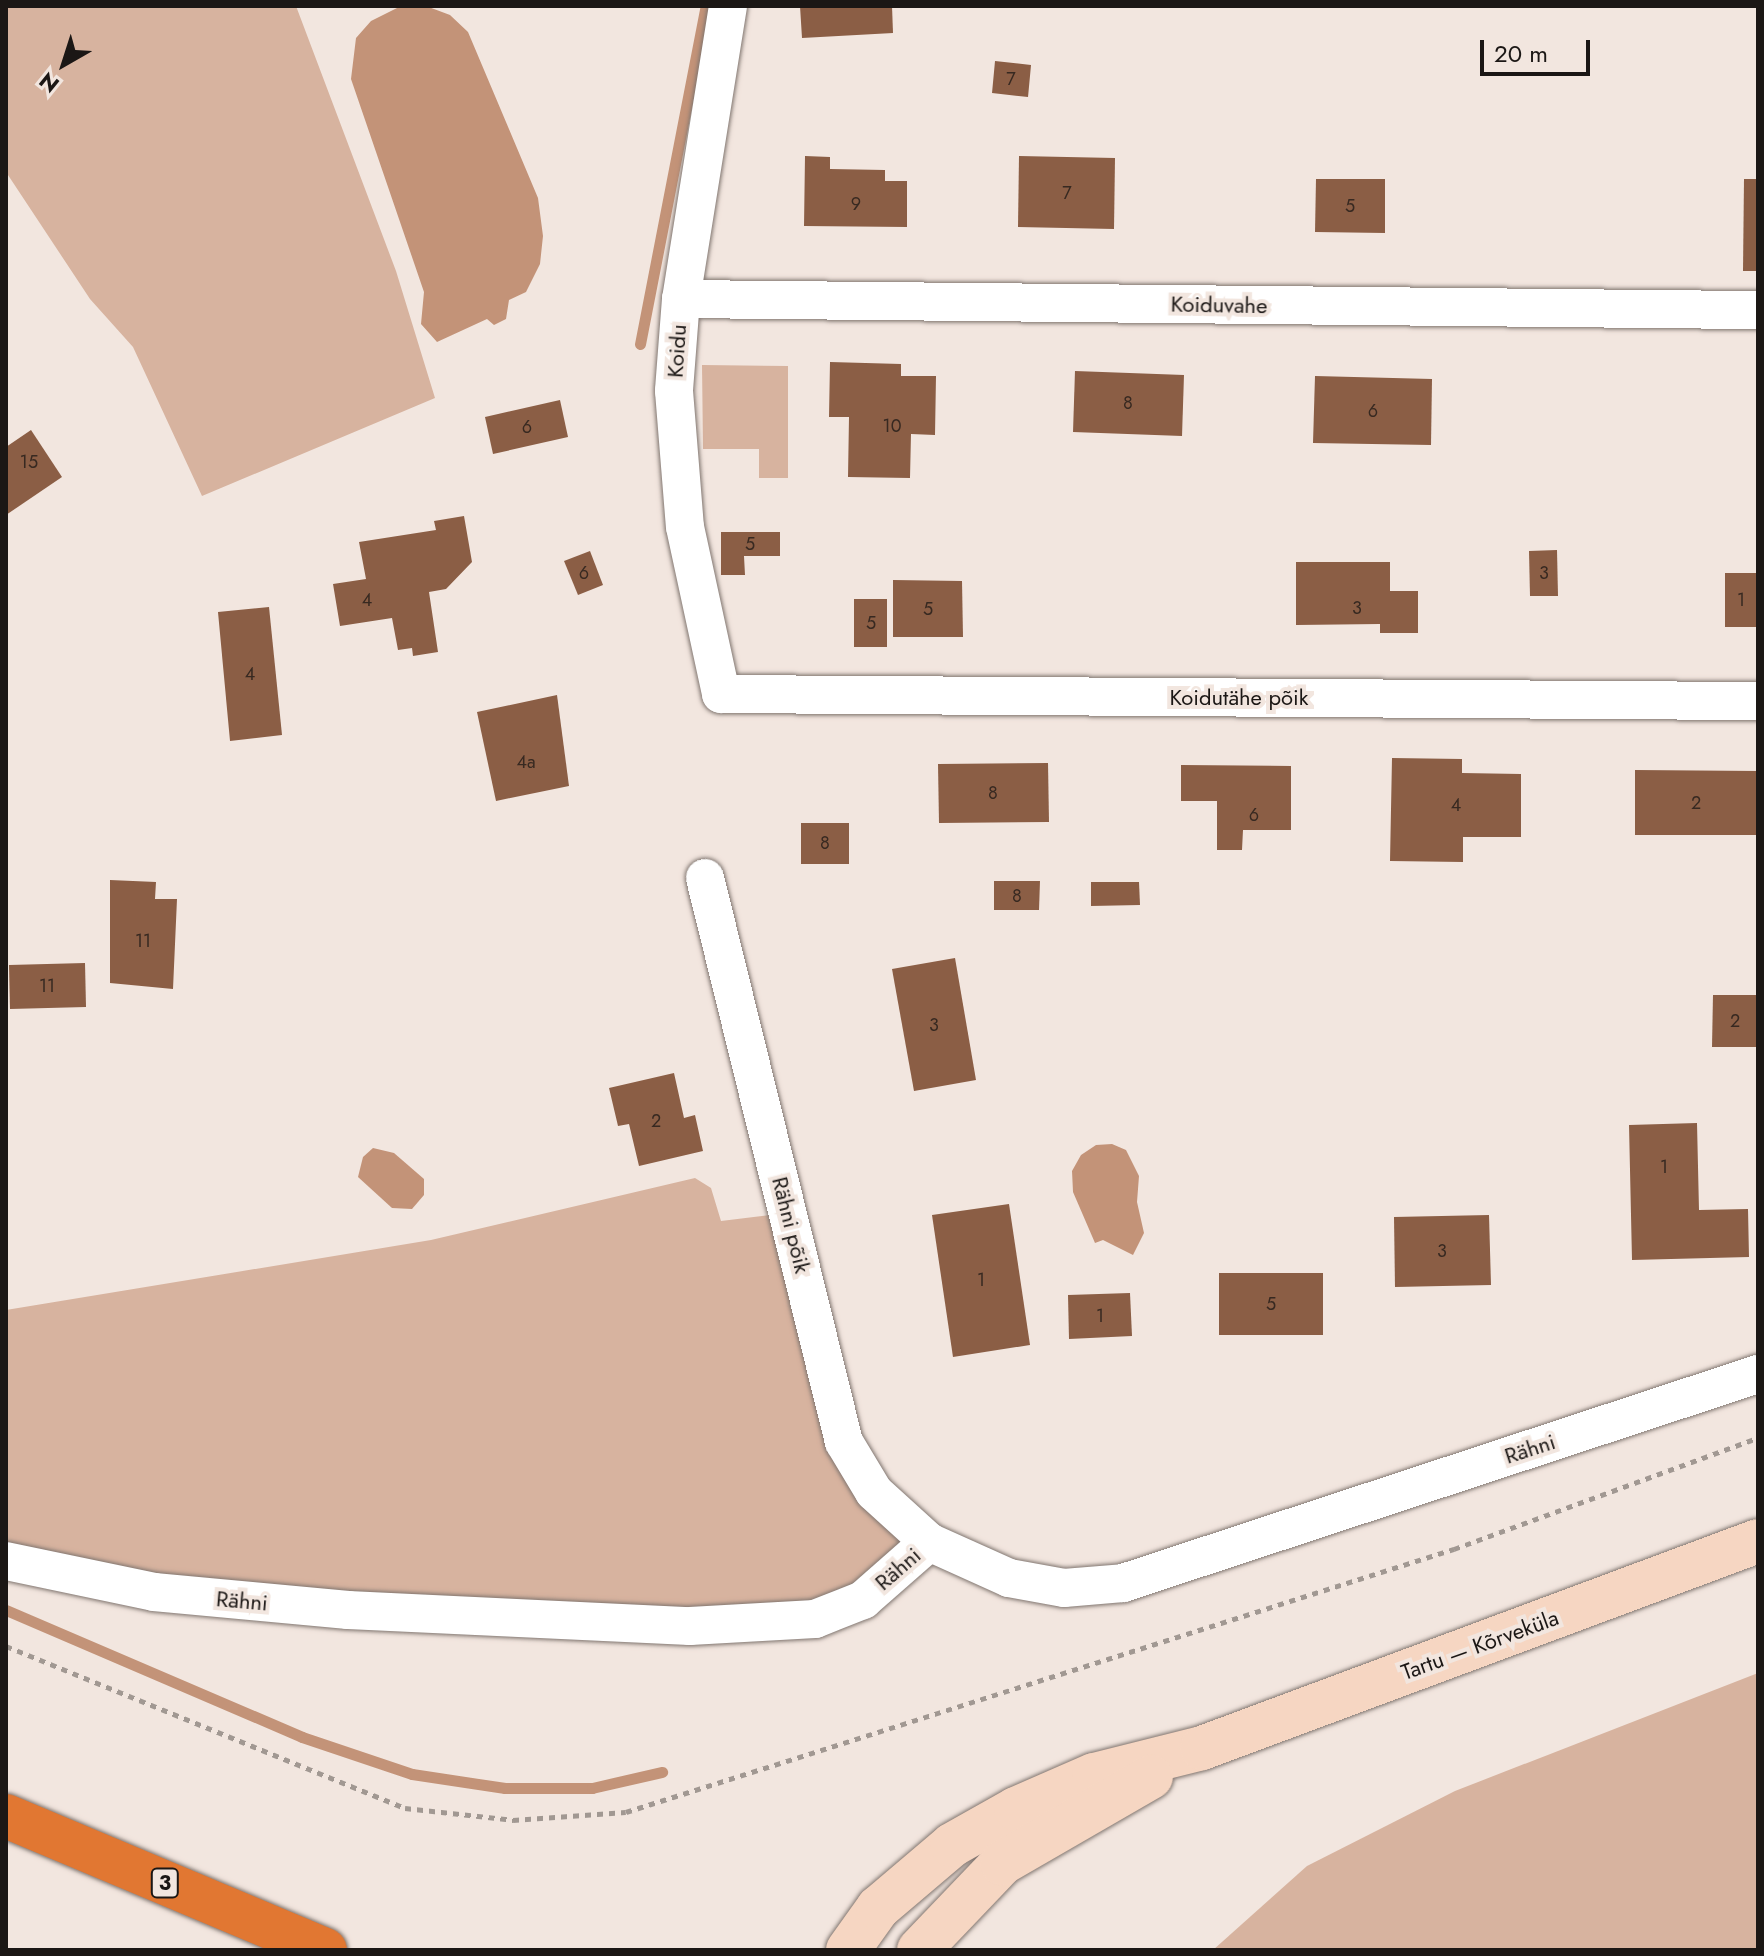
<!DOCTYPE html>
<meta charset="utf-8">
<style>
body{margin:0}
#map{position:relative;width:1764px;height:1956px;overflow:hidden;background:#f2e6df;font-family:Jost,sans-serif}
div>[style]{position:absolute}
.green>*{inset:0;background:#d7b39f}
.water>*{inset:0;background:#c39378}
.stream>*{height:11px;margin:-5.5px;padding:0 5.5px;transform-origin:5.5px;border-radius:5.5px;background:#c39378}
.building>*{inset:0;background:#8b5e45}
.path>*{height:5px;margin-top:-2.5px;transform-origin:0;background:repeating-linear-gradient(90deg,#a19892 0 6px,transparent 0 12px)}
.roads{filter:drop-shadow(0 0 2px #817670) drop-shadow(0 0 2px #817670)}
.street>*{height:38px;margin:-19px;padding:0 19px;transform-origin:19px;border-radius:19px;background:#fff}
.secondary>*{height:44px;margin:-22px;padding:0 22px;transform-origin:22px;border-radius:22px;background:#f6d6c2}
.highway>*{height:44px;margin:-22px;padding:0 22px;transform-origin:22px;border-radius:22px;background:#e17732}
span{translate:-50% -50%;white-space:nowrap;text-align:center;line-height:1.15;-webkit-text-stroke:8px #f2e6df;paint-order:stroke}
.number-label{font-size:18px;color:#372921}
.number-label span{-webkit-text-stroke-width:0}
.shield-label span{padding:2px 6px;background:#f2e6df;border:2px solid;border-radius:6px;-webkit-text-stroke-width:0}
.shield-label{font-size:20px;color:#1b1715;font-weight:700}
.street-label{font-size:22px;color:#1b1715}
.frame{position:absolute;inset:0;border:8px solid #1b1715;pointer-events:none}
.north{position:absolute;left:24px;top:24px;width:80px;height:80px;-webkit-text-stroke:6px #f2e6df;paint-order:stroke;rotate:219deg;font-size:22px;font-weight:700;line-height:32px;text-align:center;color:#1b1715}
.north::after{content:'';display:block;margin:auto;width:28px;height:36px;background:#1b1715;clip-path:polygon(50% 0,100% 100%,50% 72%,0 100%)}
.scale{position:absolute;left:1480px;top:40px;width:110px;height:36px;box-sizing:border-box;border:4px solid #1b1715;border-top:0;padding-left:10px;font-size:24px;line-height:28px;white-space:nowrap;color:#1b1715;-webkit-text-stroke:6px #f2e6df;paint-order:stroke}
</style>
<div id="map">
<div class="green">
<i style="clip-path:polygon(6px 6px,296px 6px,396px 271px,435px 398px,202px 496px,133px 347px,90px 299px,6px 172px)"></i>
<i style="clip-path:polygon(702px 365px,788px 366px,788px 478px,759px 478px,759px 449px,703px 449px)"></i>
<i style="clip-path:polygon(695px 1178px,711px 1188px,721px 1221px,788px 1213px,844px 1442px,929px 1542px,863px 1600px,690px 1626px,6px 1561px,6px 1310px,431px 1240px)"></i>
<i style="clip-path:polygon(1758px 1673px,1758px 1950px,1213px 1950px,1307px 1866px,1455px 1791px)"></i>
</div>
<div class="water">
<i style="clip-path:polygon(426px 6px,450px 15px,468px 32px,538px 198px,543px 236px,540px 264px,526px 292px,509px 300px,506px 319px,494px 325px,487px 319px,437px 342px,421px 324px,424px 292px,351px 79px,356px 38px,371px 21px,399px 7px)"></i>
<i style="clip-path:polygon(1112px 1144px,1126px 1150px,1139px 1176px,1137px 1202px,1144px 1233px,1133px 1255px,1103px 1240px,1095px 1243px,1073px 1192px,1072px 1171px,1081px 1155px,1096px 1145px)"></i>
<i style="clip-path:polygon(373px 1148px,394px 1153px,424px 1179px,424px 1195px,412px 1209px,392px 1208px,358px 1177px,363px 1157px)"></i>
</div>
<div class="stream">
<i style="left:640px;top:344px;width:344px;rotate:-79deg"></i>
<i style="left:6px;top:1610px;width:322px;rotate:23.2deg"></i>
<i style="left:302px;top:1737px;width:116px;rotate:18.6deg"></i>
<i style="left:412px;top:1774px;width:94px;rotate:8.6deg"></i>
<i style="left:505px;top:1788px;width:87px"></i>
<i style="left:592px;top:1788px;width:72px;rotate:-12.9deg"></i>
</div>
<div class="building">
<i style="clip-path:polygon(800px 6px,892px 6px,893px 33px,802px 38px)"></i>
<i style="clip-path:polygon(995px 61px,1031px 65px,1028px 97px,992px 93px)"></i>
<i style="clip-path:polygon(805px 156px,830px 157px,830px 169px,885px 170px,885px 181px,907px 181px,907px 227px,804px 226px)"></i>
<i style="clip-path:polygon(1019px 156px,1115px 158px,1114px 229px,1018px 227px)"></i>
<i style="clip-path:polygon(1316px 179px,1385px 179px,1385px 233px,1315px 232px)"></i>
<i style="clip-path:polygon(1744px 179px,1758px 179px,1758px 271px,1743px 271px)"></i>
<i style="clip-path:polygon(830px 362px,901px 364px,901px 376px,936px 376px,935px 435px,911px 434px,910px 478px,848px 477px,849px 417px,829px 417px)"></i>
<i style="clip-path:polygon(1075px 371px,1184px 375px,1182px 436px,1073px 432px)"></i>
<i style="clip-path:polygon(1315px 376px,1432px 379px,1431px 445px,1313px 443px)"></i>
<i style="clip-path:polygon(560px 400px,568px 437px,493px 454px,485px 417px)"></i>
<i style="clip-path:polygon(31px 430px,62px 477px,6px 515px,6px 447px)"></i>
<i style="clip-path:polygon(464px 516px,472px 562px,446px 589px,429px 592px,438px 652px,413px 656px,412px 648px,398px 650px,392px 618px,340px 626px,333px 584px,366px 579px,359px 542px,436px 530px,434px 521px)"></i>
<i style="clip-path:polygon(721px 532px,780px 532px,780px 556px,744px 556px,745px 575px,721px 575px)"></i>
<i style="clip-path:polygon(1557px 550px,1558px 596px,1530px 596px,1529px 551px)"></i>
<i style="clip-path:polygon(590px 551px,603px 585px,578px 595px,564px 561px)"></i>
<i style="clip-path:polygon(1296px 562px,1390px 562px,1390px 591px,1418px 591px,1418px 633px,1380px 633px,1380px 624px,1296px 625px)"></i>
<i style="clip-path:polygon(1725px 573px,1758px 573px,1758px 627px,1725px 627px)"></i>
<i style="clip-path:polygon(893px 580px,962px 581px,963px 637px,893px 637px)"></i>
<i style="clip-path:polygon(854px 599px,887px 599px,887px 647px,854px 647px)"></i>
<i style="clip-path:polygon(269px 607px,282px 735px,230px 741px,218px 612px)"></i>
<i style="clip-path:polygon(557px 695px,569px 786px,496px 801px,477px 712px)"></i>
<i style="clip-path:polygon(1392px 758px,1462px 759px,1462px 773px,1521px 774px,1521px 837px,1463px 837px,1463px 862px,1390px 861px)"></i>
<i style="clip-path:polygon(1048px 763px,1049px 822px,939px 823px,938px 764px)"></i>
<i style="clip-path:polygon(1181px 765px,1291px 766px,1291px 830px,1243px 830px,1242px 850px,1217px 850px,1217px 801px,1181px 801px)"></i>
<i style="clip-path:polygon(1635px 770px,1758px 771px,1758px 835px,1635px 835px)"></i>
<i style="clip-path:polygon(801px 823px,849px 823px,849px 864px,801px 864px)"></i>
<i style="clip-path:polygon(110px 880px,156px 882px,155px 899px,177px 899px,173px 989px,110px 983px)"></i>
<i style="clip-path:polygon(994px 881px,1040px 881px,1039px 910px,994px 910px)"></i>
<i style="clip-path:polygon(1091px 882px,1139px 882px,1140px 905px,1091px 906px)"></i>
<i style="clip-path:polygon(955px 958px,976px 1080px,914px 1091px,892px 969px)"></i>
<i style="clip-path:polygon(85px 963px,86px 1007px,10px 1009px,9px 965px)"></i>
<i style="clip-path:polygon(1713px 995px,1758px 995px,1758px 1047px,1712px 1047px)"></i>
<i style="clip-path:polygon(674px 1073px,684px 1118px,695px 1115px,703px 1151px,639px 1166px,629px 1124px,618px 1126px,609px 1088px)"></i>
<i style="clip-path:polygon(1697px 1123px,1699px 1210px,1748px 1209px,1749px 1257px,1632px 1260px,1629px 1125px)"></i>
<i style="clip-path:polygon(1009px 1204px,1030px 1345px,953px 1357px,932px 1215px)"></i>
<i style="clip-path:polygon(1489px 1215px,1491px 1285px,1395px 1287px,1394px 1217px)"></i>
<i style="clip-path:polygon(1219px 1273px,1323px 1273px,1323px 1335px,1219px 1335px)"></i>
<i style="clip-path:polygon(1130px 1293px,1132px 1336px,1069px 1339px,1068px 1295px)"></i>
</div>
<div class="path">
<i style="left:6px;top:1646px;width:431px;rotate:22.1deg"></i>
<i style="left:405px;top:1808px;width:109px;rotate:6.3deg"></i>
<i style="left:513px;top:1820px;width:113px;rotate:-4deg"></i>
<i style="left:626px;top:1812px;width:869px;rotate:-17.62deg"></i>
<i style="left:1454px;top:1549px;width:324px;rotate:-20.1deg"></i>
</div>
<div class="roads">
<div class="street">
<i style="left:728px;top:6px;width:297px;rotate:99.1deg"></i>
<i style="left:681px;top:299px;width:92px;rotate:94.4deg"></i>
<i style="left:674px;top:391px;width:136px;rotate:85.4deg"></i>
<i style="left:685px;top:527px;width:171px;rotate:77.8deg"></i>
<i style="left:721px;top:694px;width:1037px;rotate:0.39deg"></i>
<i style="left:681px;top:299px;width:1077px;rotate:0.59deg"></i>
<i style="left:705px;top:878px;width:581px;rotate:76.16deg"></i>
<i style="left:844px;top:1442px;width:58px;rotate:59deg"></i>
<i style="left:874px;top:1492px;width:74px;rotate:42.3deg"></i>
<i style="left:929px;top:1542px;width:88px;rotate:24.2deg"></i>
<i style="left:1009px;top:1578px;width:56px;rotate:10.3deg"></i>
<i style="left:1064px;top:1588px;width:59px;rotate:-4.8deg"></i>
<i style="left:1123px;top:1583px;width:669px;rotate:-18.22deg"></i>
<i style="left:6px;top:1561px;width:151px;rotate:11.8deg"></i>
<i style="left:154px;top:1592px;width:195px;rotate:5.3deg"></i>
<i style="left:348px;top:1610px;width:342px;rotate:2.7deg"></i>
<i style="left:690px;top:1626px;width:125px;rotate:-3.2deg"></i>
<i style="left:815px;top:1619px;width:52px;rotate:-21.6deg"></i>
<i style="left:863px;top:1600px;width:88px;rotate:-41.3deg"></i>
</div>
<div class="secondary">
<i style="left:848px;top:1950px;width:52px;rotate:-54.5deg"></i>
<i style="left:878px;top:1908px;width:97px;rotate:-40.4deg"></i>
<i style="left:952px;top:1845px;width:73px;rotate:-29.4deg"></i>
<i style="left:1016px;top:1809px;width:85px;rotate:-23.6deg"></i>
<i style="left:1094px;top:1775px;width:111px;rotate:-14deg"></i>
<i style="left:1202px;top:1748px;width:593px;rotate:-20.42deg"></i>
<i style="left:919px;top:1950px;width:120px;rotate:-46.3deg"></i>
<i style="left:1002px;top:1863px;width:172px;rotate:-30deg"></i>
</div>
<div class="highway">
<i style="left:6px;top:1816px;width:346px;rotate:22.8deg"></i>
</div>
</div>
<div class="number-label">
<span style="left:1011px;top:79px">7</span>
<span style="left:1067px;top:193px">7</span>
<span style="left:856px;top:204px">9</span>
<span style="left:1350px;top:206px">5</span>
<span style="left:1128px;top:403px">8</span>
<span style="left:1373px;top:411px">6</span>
<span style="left:892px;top:426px">10</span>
<span style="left:527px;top:427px">6</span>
<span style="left:29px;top:462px">15</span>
<span style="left:750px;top:544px">5</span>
<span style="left:584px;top:573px">6</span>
<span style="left:1544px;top:573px">3</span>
<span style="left:367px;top:600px">4</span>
<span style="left:1741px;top:600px">1</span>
<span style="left:1357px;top:608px">3</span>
<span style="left:928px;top:609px">5</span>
<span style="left:871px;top:623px">5</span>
<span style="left:250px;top:674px">4</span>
<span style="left:526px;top:762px">4a</span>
<span style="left:993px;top:793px">8</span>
<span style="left:1696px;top:803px">2</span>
<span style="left:1456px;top:805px">4</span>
<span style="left:1254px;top:815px">6</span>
<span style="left:825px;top:843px">8</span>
<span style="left:1017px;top:896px">8</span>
<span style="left:143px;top:941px">11</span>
<span style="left:47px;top:986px">11</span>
<span style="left:1735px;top:1021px">2</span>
<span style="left:934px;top:1025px">3</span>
<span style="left:656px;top:1121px">2</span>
<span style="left:1664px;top:1167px">1</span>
<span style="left:1442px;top:1251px">3</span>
<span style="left:981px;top:1280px">1</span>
<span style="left:1271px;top:1304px">5</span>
<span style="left:1100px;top:1316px">1</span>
</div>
<div class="shield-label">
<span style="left:165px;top:1883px">3</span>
</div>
<div class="street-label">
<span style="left:1219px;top:305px;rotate:1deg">Koiduvahe</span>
<span style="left:677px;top:351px;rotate:-86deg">Koidu</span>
<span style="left:1239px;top:698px">Koidutähe põik</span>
<span style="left:791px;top:1225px;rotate:76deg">Rähni põik</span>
<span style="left:1530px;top:1449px;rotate:-18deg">Rähni</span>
<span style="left:898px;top:1569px;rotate:-41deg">Rähni</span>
<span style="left:242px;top:1601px;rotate:5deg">Rähni</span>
<span style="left:1480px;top:1645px;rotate:-20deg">Tartu — Kõrveküla</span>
</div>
<div class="frame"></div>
<div class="north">N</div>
<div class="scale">20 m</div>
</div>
